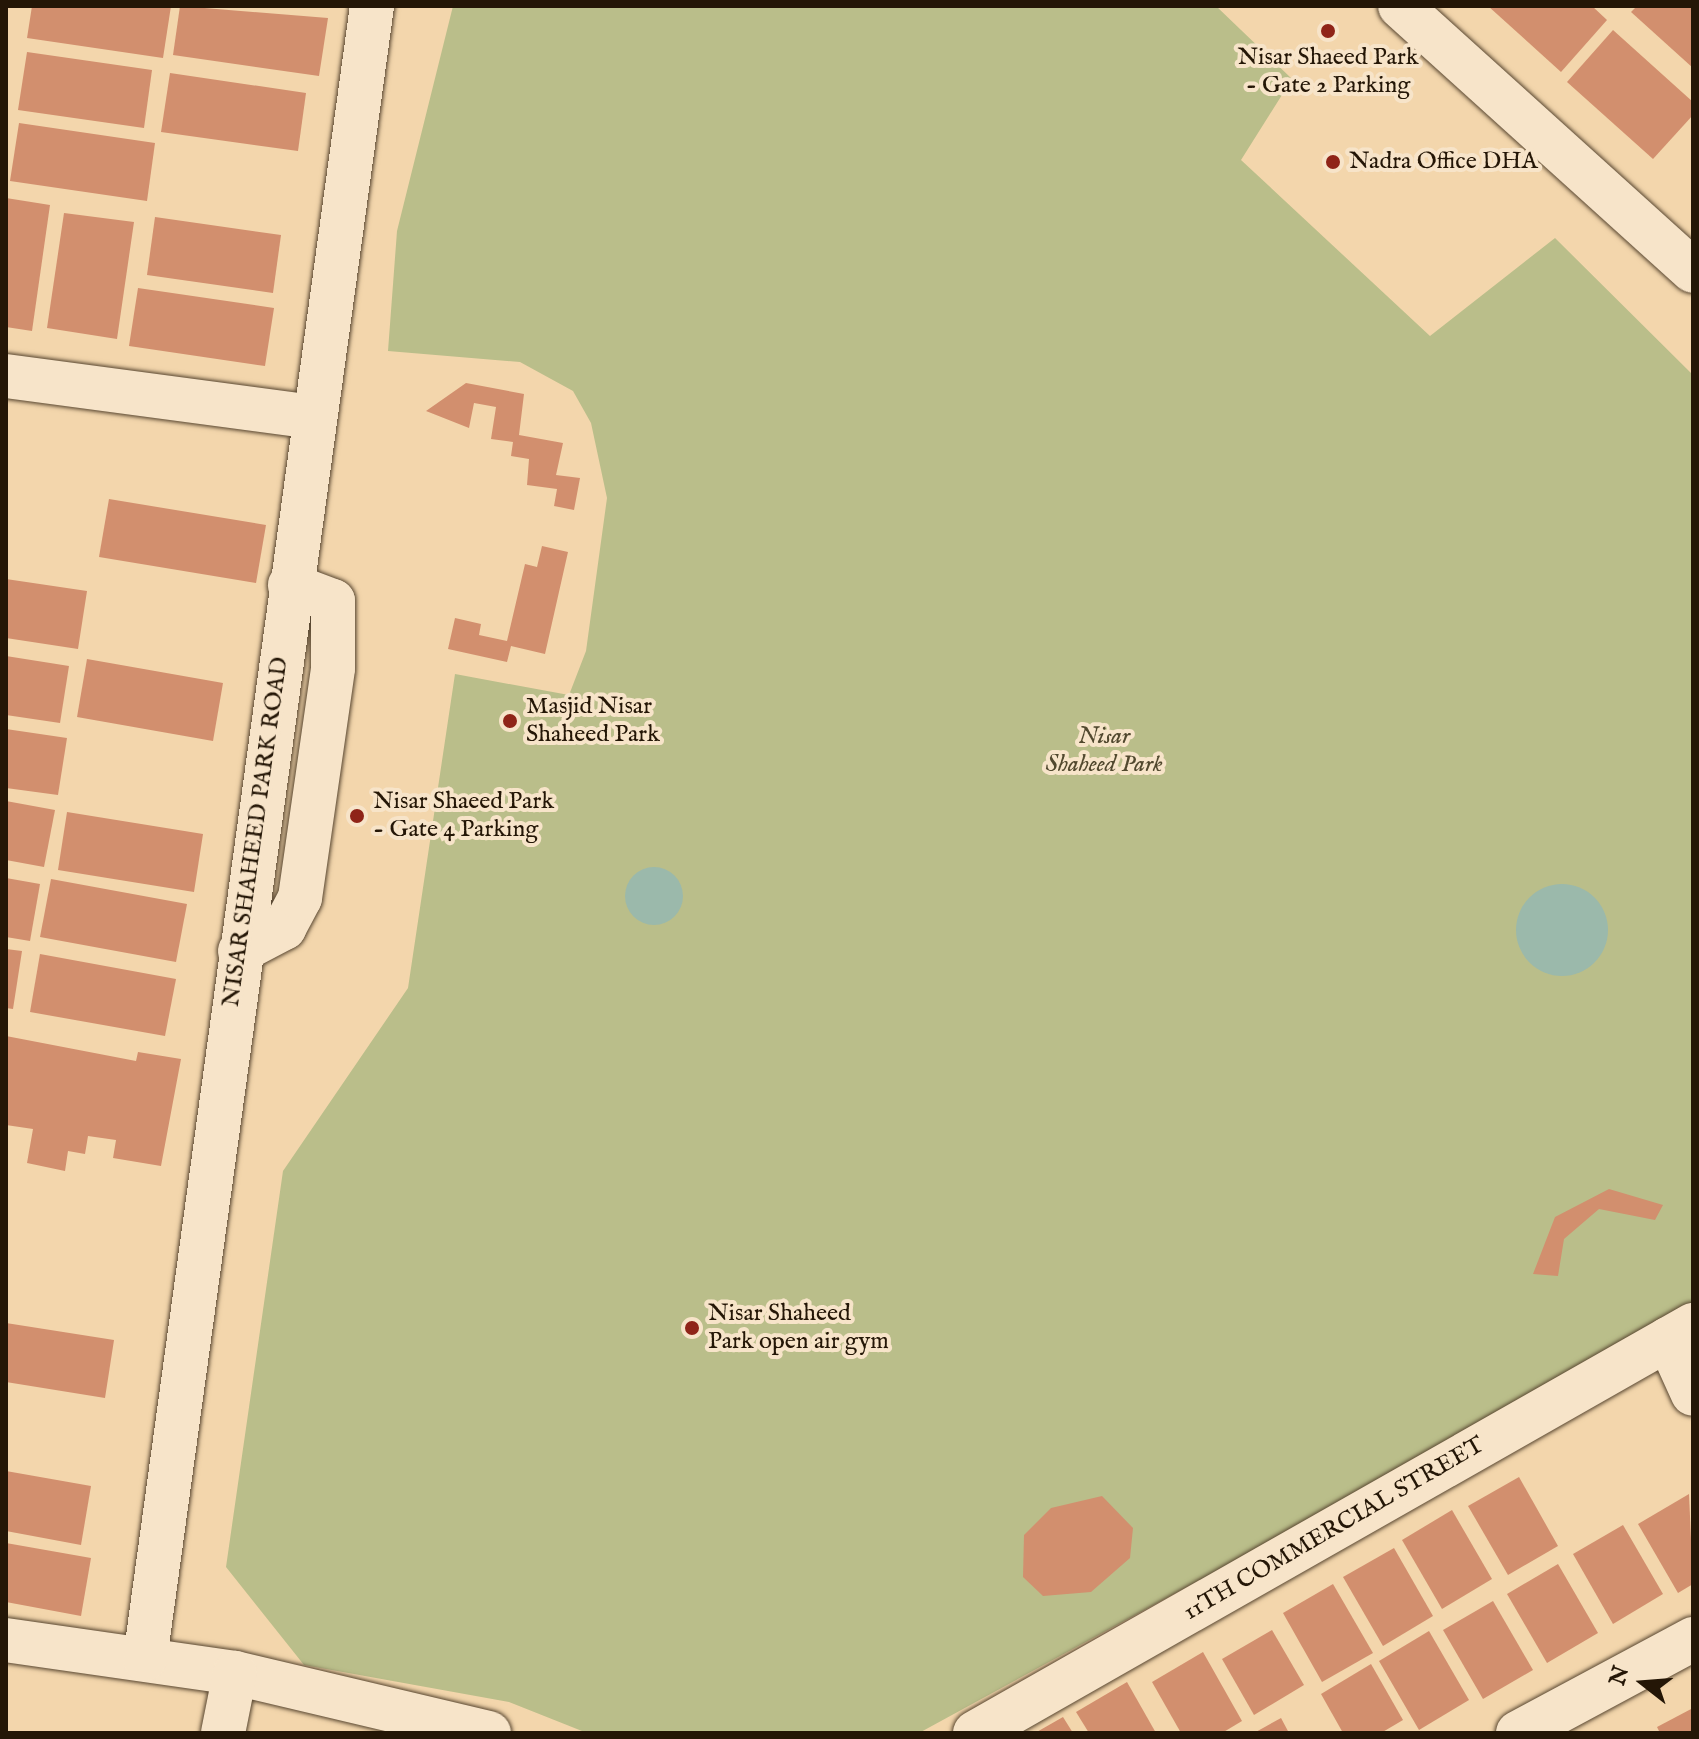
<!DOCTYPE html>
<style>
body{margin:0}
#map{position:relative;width:1699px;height:1739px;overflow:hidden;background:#f3d6ac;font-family:"IM FELL English",serif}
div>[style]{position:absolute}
.green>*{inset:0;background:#babe8a}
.water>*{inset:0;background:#9bb9ab}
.round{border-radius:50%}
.building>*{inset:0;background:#d28f6e}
.roads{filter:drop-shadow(0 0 2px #584630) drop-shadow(0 0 2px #584630)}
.minor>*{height:44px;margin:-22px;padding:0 22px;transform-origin:22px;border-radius:22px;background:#f7e4c9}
.dots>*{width:22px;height:22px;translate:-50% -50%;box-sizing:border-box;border:4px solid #f7e4c9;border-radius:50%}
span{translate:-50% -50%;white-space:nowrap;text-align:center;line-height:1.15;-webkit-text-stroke:8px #f7e4c9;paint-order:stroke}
.poi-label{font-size:24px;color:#241606}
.left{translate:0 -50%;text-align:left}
.park-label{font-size:24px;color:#51482e;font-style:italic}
.street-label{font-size:24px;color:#241606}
.frame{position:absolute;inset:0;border:8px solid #241606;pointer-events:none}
.north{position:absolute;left:1603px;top:1643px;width:80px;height:80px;-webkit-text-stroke:6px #f7e4c9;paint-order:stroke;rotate:287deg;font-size:22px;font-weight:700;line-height:32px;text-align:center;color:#241606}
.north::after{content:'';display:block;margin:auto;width:28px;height:36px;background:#241606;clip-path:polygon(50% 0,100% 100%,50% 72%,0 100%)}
</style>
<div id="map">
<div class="green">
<i style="clip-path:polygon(453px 6px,1216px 6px,1292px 79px,1241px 160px,1430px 336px,1555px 238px,1693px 375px,1693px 1311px,919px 1733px,587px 1733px,509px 1702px,304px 1665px,226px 1567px,283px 1171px,408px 988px,455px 674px,569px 695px,586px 651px,607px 498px,591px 423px,573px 391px,520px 362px,388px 351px,397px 231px)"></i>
</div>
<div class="water">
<i class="round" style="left:625px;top:867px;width:58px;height:58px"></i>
<i class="round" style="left:1516px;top:884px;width:92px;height:92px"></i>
</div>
<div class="building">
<i style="clip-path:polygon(32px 6px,171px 6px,163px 58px,27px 38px)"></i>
<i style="clip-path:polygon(180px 6px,328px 18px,319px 76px,173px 55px)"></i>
<i style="clip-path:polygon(1488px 6px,1592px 6px,1607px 20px,1561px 72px)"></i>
<i style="clip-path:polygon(1637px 6px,1693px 6px,1693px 68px,1631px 12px)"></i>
<i style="clip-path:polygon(1613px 30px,1693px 102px,1693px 115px,1653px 159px,1567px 82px)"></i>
<i style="clip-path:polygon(27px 52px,152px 70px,144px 128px,18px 110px)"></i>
<i style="clip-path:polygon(170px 73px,306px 93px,298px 151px,161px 132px)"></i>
<i style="clip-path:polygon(19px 123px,155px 143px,147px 201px,10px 181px)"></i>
<i style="clip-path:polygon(6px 198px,50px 205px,32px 331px,6px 327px)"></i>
<i style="clip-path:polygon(64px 213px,134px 222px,117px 339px,47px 328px)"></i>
<i style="clip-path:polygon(155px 217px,281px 235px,273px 293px,147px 275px)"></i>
<i style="clip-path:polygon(138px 288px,274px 308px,265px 366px,129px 346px)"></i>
<i style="clip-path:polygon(466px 383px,524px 394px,519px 435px,563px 443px,556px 475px,580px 478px,574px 510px,554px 506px,557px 489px,527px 485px,529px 459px,511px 456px,513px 442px,491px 439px,496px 407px,474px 403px,469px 428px,426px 411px)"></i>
<i style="clip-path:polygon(109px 499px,266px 525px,256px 583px,99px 557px)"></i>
<i style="clip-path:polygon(542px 546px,568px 552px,545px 654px,511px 646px,507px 662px,448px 649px,455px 618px,481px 624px,479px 635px,507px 641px,525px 564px,537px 567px)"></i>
<i style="clip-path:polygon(6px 579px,87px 591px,78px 649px,6px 638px)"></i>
<i style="clip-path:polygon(6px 656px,69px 666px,60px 723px,6px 715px)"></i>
<i style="clip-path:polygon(87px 659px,223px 683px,213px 741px,77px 717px)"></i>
<i style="clip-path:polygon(6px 729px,67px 738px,58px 795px,6px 788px)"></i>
<i style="clip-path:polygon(6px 801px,55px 810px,44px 867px,6px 860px)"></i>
<i style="clip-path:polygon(67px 812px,203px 834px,194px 892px,58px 870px)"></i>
<i style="clip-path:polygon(6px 878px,40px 884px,30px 941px,6px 937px)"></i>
<i style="clip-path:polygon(51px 879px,187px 904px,176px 962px,40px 937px)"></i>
<i style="clip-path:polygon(6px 949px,22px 951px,13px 1009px,6px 1008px)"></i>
<i style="clip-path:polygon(40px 954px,176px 979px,165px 1036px,30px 1012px)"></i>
<i style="clip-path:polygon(6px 1036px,136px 1061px,138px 1052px,181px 1059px,161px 1166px,113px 1158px,116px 1140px,88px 1136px,85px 1154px,68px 1151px,65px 1171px,27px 1163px,33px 1129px,6px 1125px)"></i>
<i style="clip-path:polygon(1609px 1189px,1663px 1205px,1655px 1220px,1599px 1209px,1564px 1239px,1558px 1276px,1533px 1274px,1555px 1217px)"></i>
<i style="clip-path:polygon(6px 1323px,114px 1340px,105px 1398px,6px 1382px)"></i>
<i style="clip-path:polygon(6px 1471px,91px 1486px,81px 1545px,6px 1531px)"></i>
<i style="clip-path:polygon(1519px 1477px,1558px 1546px,1508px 1575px,1468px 1506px)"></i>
<i style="clip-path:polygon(1689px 1494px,1693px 1584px,1678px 1593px,1638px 1524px)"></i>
<i style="clip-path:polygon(1102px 1496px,1133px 1528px,1130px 1558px,1091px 1592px,1043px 1596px,1023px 1577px,1024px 1535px,1051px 1508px)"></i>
<i style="clip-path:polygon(1452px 1510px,1492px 1579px,1442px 1609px,1402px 1540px)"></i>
<i style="clip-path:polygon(1623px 1525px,1663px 1594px,1613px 1624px,1573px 1554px)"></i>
<i style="clip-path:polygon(6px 1543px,91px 1558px,81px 1616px,6px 1602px)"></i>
<i style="clip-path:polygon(1394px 1548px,1433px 1616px,1383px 1646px,1343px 1577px)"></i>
<i style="clip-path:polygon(1558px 1564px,1598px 1633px,1547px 1663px,1507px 1594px)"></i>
<i style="clip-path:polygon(1333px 1584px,1373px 1653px,1322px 1682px,1283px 1613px)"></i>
<i style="clip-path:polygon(1493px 1601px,1533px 1670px,1483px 1699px,1443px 1630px)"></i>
<i style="clip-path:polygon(1272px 1630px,1304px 1685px,1254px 1715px,1222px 1659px)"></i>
<i style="clip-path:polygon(1429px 1631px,1469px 1700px,1419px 1730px,1379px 1661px)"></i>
<i style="clip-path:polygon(1203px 1652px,1242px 1721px,1222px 1733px,1181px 1733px,1152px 1682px)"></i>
<i style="clip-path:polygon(1371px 1664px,1403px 1720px,1381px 1733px,1343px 1733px,1321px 1694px)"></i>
<i style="clip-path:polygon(1127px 1682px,1156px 1733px,1089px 1733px,1076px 1712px)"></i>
<i style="clip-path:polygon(1693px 1708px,1693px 1733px,1660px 1733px,1657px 1727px)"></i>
<i style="clip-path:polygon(1063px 1717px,1073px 1733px,1035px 1733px)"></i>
<i style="clip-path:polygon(1281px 1718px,1289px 1733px,1254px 1733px)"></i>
</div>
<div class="roads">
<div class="minor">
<i style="left:1400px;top:6px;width:395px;rotate:42.1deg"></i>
<i style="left:6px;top:376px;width:309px;rotate:7.6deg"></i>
<i style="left:240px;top:951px;width:50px;rotate:-27.6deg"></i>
<i style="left:284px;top:928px;width:34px;rotate:-62deg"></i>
<i style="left:300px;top:898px;width:232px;rotate:-81.8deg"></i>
<i style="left:333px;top:668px;width:67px;rotate:-90deg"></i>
<i style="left:333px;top:601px;width:46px;rotate:-159.6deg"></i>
<i style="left:1668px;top:1339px;width:60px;rotate:65.6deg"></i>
<i style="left:6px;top:1640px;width:231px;rotate:8.2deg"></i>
<i style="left:235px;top:1673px;width:261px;rotate:13.3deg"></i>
<i style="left:145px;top:1659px;width:1669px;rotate:-82.18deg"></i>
<i style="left:223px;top:1733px;width:61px;rotate:-78.7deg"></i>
<i style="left:975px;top:1733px;width:826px;rotate:-29.61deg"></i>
<i style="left:1518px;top:1733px;width:199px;rotate:-28.2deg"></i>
</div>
</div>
<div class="dots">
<i style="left:1328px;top:31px;background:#8f2418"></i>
<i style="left:1333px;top:162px;background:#8f2418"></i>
<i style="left:510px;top:721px;background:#8f2418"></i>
<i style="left:357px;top:816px;background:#8f2418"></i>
<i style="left:692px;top:1328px;background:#8f2418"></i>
</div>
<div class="poi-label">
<span style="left:1328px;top:72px">Nisar Shaeed Park<br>- Gate 2 Parking</span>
<span class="left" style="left:1349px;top:162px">Nadra Office DHA</span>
<span class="left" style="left:526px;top:721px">Masjid Nisar<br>Shaheed Park</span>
<span class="left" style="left:373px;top:816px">Nisar Shaeed Park<br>- Gate 4 Parking</span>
<span class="left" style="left:708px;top:1328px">Nisar Shaheed<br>Park open air gym</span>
</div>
<div class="park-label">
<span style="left:1104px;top:751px">Nisar<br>Shaheed Park</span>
</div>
<div class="street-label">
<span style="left:256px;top:832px;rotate:-82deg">NISAR SHAHEED PARK ROAD</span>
<span style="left:1334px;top:1529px;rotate:-30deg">11TH COMMERCIAL STREET</span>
</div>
<div class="frame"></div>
<div class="north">N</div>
</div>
